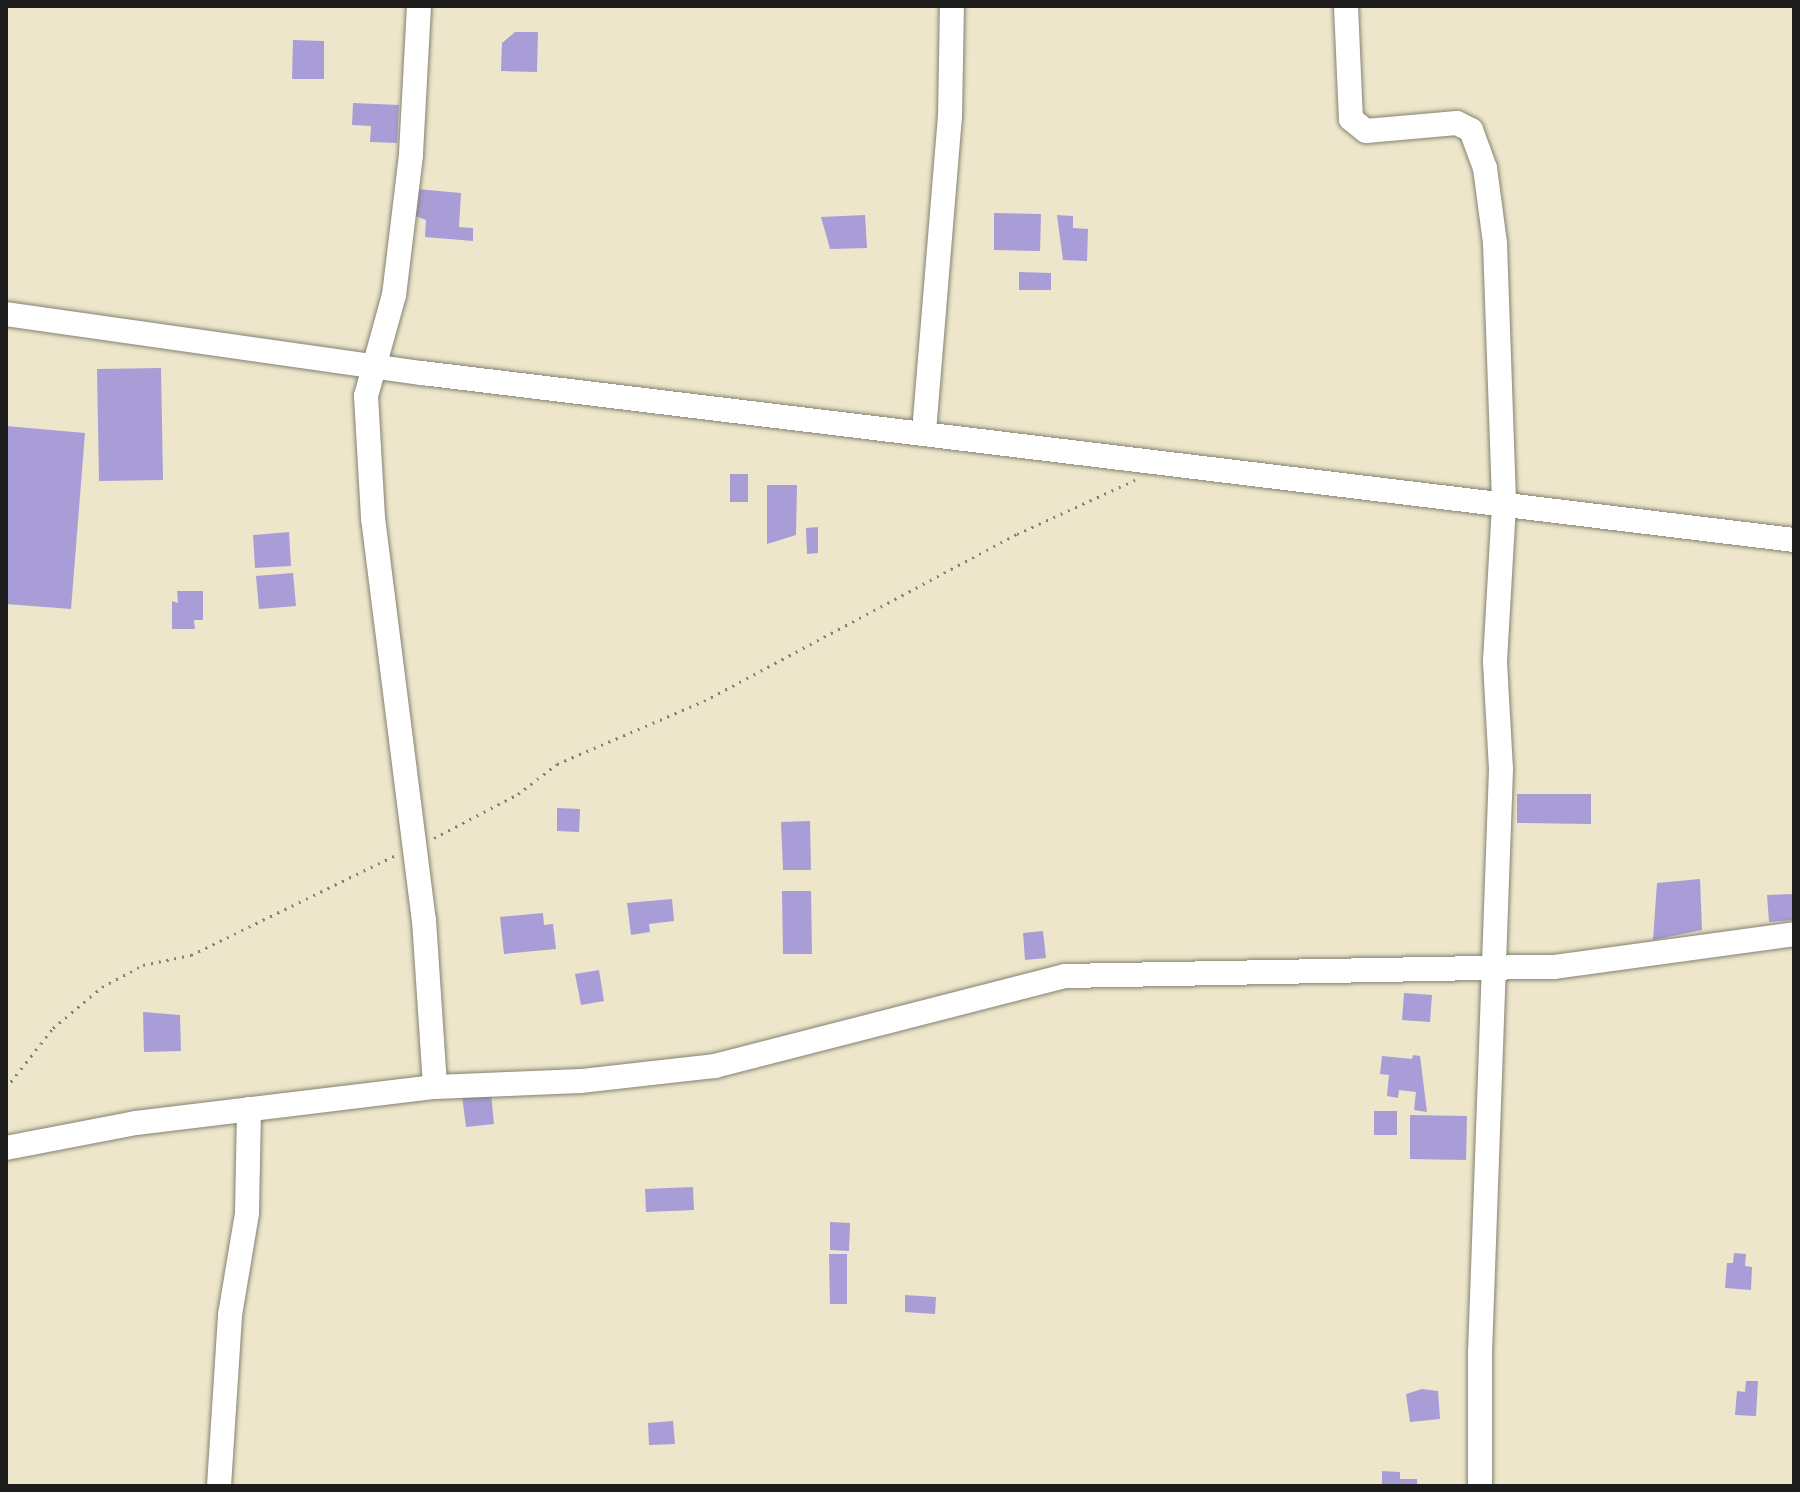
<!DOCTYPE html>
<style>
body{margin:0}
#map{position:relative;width:1800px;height:1492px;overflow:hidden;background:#ede6ca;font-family:"Architects Daughter",sans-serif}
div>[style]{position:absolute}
.building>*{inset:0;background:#a89dd6}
.path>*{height:3px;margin-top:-1.5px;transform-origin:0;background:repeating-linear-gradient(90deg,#848173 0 2px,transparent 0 8px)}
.roads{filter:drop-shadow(0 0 2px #848173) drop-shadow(0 0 2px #848173)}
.minor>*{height:24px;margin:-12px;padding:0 12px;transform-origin:12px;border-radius:12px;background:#fff}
span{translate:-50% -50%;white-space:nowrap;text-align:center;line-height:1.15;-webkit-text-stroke:8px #f7f3e8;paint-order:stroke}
.frame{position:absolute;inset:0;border:8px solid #1c1c1c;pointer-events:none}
</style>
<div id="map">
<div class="building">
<i style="clip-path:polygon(515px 32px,538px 32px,537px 72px,501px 71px,502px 43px)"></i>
<i style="clip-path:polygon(293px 40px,324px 41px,324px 79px,292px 79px)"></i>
<i style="clip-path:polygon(353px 103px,399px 105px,397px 143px,370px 142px,371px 126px,352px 125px)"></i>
<i style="clip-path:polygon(417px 189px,461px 193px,459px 227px,473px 228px,473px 241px,425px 237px,426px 220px,415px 216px)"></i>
<i style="clip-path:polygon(994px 213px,1041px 214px,1040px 251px,994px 250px)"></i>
<i style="clip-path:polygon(865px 215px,867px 248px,830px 249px,821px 217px)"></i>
<i style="clip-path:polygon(1057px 215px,1073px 216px,1073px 228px,1088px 229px,1087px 261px,1063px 260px)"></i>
<i style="clip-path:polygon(1019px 272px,1051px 273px,1051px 290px,1019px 290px)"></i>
<i style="clip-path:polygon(161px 368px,163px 480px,99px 481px,97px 369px)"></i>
<i style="clip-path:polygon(6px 426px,85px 433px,71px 609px,6px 604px)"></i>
<i style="clip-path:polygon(730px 474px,748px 474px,748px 502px,730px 502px)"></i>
<i style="clip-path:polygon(767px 485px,797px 485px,796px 535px,767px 544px)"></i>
<i style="clip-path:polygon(818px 527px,818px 553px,807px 554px,806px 528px)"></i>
<i style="clip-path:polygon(289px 532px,291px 566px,255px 568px,253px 535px)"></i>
<i style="clip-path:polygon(293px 573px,296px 606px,259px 609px,256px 576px)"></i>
<i style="clip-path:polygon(177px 591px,203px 591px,203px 620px,194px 620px,195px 629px,172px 629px,172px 601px,178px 603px)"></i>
<i style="clip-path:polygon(1517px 794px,1591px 794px,1591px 824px,1517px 823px)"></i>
<i style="clip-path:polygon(557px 808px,580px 809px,579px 832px,557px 831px)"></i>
<i style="clip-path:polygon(810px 821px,811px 870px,783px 870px,781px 822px)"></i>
<i style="clip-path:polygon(1700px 879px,1702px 930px,1653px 940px,1657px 883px)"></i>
<i style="clip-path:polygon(782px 891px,811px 891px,812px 954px,783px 954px)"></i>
<i style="clip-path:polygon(1794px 894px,1794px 920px,1769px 922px,1767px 895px)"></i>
<i style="clip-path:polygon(672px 899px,674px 921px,649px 924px,650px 932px,631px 935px,627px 903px)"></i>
<i style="clip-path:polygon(543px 913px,544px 925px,553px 924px,556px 949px,504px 954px,500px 917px)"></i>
<i style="clip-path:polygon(1043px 931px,1046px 958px,1025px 960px,1023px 933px)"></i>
<i style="clip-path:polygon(599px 970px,604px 1001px,581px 1005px,575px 974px)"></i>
<i style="clip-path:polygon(1404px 993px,1432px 995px,1430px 1022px,1402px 1020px)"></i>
<i style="clip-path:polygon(143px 1012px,180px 1015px,181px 1051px,144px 1052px)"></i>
<i style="clip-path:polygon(1413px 1055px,1420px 1056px,1427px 1112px,1414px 1110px,1416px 1092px,1399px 1090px,1398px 1098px,1387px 1096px,1389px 1075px,1380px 1074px,1382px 1056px,1412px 1059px)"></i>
<i style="clip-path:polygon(491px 1093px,494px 1124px,466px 1127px,462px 1096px)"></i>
<i style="clip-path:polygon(1374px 1111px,1397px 1111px,1397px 1135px,1374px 1135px)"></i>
<i style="clip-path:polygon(1410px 1115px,1467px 1116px,1466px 1160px,1410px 1159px)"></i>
<i style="clip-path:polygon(693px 1187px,694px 1210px,646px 1212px,645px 1189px)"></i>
<i style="clip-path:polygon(830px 1222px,850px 1223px,849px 1251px,830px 1250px)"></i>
<i style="clip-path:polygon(1734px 1253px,1746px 1254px,1745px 1266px,1752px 1267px,1751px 1290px,1725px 1288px,1727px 1263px,1733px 1263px)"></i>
<i style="clip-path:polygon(829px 1254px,847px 1254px,847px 1304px,830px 1304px)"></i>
<i style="clip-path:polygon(905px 1295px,936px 1297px,935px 1314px,905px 1312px)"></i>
<i style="clip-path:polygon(1746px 1381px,1758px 1381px,1756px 1416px,1735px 1415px,1737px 1391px,1745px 1392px)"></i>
<i style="clip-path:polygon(1422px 1389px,1438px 1391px,1440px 1419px,1410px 1422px,1406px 1394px)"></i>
<i style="clip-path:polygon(673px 1421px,675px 1444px,649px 1445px,648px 1423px)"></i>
<i style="clip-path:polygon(1382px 1471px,1400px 1472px,1400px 1479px,1417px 1479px,1417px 1486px,1382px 1486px)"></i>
</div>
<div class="path">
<i style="left:434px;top:838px;width:95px;rotate:-27.6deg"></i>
<i style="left:518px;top:794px;width:49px;rotate:-37.6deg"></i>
<i style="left:557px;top:764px;width:160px;rotate:-23.2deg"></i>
<i style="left:704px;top:701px;width:355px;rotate:-28.1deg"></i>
<i style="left:1017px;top:534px;width:130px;rotate:-24.6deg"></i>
<i style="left:6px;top:1088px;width:76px;rotate:-51.9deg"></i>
<i style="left:53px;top:1028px;width:64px;rotate:-39.9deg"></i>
<i style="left:102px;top:987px;width:47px;rotate:-28.2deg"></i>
<i style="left:143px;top:965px;width:49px;rotate:-11.8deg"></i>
<i style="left:191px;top:955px;width:226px;rotate:-26deg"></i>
</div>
<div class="roads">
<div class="minor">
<i style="left:419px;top:6px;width:149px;rotate:93.1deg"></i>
<i style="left:411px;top:155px;width:141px;rotate:96.9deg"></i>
<i style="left:394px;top:295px;width:105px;rotate:105.5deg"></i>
<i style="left:366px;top:396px;width:122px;rotate:86.7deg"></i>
<i style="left:373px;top:518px;width:405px;rotate:82.8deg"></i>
<i style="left:424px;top:920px;width:167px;rotate:86.2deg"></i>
<i style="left:1346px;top:6px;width:113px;rotate:87.5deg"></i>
<i style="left:1351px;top:119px;width:19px;rotate:39deg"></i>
<i style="left:1366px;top:131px;width:91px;rotate:-5deg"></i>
<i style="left:1457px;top:123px;width:16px;rotate:27deg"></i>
<i style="left:1471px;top:130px;width:40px;rotate:69.8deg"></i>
<i style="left:1485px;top:168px;width:76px;rotate:82.4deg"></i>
<i style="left:1495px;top:243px;width:262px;rotate:88deg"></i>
<i style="left:1504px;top:505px;width:157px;rotate:93.3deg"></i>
<i style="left:1495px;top:662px;width:107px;rotate:86.8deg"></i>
<i style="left:1501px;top:769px;width:583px;rotate:92.06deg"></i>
<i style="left:1480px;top:1352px;width:134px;rotate:90deg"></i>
<i style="left:6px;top:314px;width:420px;rotate:8.1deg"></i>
<i style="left:422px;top:373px;width:1382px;rotate:6.94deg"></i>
<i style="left:924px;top:432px;width:316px;rotate:-85.3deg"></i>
<i style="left:950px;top:117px;width:111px;rotate:-89deg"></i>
<i style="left:6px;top:1148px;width:132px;rotate:-10.9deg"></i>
<i style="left:136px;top:1123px;width:301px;rotate:-6.9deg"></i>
<i style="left:435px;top:1087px;width:146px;rotate:-2.4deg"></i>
<i style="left:581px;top:1081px;width:135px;rotate:-6.4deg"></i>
<i style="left:715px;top:1066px;width:361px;rotate:-14.4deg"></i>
<i style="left:1065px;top:976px;width:489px;rotate:-1.1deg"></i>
<i style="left:1554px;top:967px;width:242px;rotate:-7.8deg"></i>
<i style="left:219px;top:1486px;width:171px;rotate:-86.3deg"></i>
<i style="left:230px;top:1315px;width:103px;rotate:-80.5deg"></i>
<i style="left:247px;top:1213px;width:104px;rotate:-88.9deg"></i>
</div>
</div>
<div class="frame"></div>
</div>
